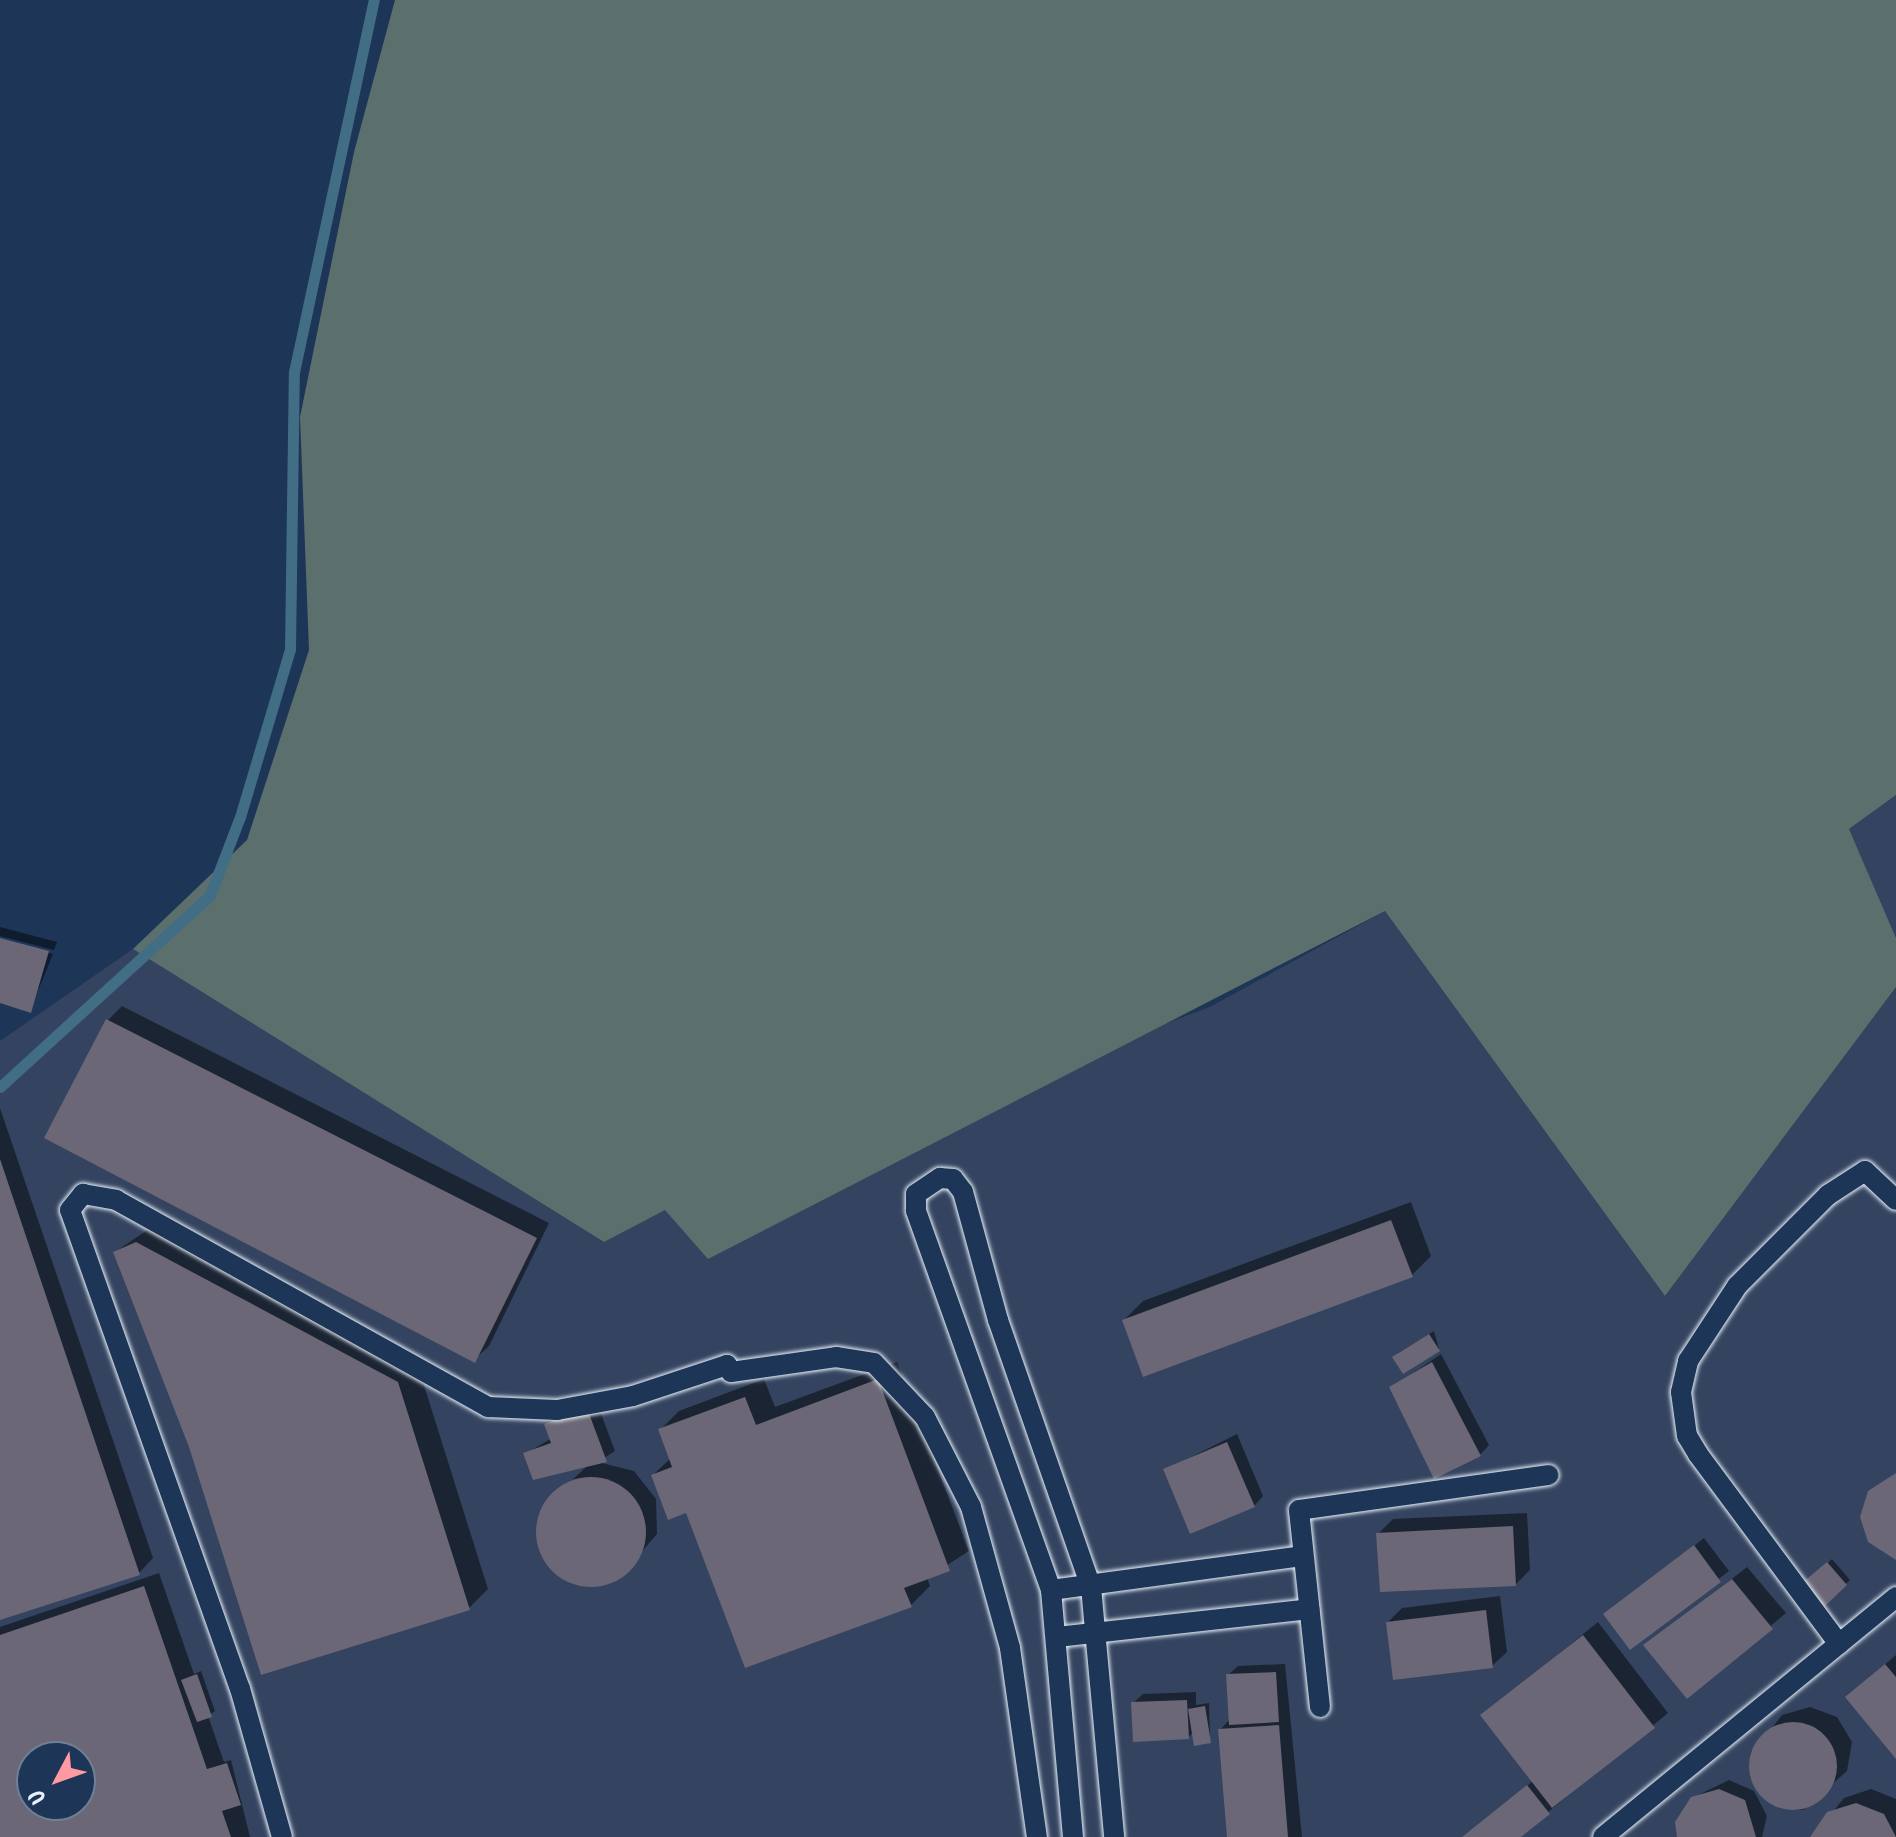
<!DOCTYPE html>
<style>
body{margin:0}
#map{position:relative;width:1896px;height:1837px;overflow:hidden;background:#1d3557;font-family:Kalam,sans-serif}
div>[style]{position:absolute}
.built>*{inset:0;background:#344460}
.green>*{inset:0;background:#5b706c}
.shadow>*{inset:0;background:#0007}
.stream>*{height:11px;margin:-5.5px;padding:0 5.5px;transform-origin:5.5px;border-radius:5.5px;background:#416d85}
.building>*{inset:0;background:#6b6776}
.round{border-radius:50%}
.roads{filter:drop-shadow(0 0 2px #e8f1f8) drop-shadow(0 0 2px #e8f1f8)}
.service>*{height:20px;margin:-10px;padding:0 10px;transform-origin:10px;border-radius:10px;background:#1d3557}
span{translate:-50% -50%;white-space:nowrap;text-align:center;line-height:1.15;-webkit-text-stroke:6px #1d3557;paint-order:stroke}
.north{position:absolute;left:16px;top:1741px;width:80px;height:80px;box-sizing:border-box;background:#1d3557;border:2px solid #6e8097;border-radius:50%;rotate:229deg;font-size:22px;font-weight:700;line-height:32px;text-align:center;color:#e8f1f8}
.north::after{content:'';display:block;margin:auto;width:28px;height:36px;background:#ff9aa2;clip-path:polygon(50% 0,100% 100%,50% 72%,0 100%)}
</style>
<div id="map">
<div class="built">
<i style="clip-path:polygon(1896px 795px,1896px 938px,1849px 829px)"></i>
<i style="clip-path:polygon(evenodd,1385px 911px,1665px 1296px,1896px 987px,1896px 1837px,0 1837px,0 1041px,133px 949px,604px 1242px,665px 1209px,1210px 1007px,1385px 911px,32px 1757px,80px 1757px,80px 1805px,32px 1805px,32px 1757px)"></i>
</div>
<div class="green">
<i style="clip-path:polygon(395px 0,1896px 0,1896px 795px,1849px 829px,1896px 938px,1896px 987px,1665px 1296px,1385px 911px,708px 1259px,665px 1210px,604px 1242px,133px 949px,247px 840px,309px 650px,300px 417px,354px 152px)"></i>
</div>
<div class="shadow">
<i style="clip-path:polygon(0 927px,57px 942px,54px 950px,0 936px)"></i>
<i style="clip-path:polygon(0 940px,53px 954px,30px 1010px,0 1001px)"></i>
<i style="clip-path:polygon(122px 1006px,549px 1223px,489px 1346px,474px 1360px,107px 1021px)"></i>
<i style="clip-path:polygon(0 1108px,153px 1558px,139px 1573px,0 1618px)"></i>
<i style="clip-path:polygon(1411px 1202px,1431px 1256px,1412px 1275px,1124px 1320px,1143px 1301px)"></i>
<i style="clip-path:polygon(156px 1224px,417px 1363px,488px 1589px,469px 1608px,191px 1447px,115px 1252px)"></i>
<i style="clip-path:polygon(1434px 1331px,1439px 1349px,1398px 1353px)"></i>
<i style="clip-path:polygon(1441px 1354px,1489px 1445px,1480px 1455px,1391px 1388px)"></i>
<i style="clip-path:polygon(897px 1362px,969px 1551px,927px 1578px,930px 1586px,911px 1605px,688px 1510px,653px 1475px,671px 1458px,660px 1430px,679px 1411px,764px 1379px,775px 1407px)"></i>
<i style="clip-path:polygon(596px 1400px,615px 1451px,598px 1462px,634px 1471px,656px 1499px,657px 1534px,620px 1577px,586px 1586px,554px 1571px,538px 1523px,544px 1507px,588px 1465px,525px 1454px,552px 1438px,546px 1424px,556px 1415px)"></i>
<i style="clip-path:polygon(1237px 1434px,1263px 1496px,1254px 1506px,1165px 1470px)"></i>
<i style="clip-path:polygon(1527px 1513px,1530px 1570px,1516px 1584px,1378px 1534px,1393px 1519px)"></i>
<i style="clip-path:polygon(1704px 1538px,1729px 1571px,1630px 1647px,1606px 1614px)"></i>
<i style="clip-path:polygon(1832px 1559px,1850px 1580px,1824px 1604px,1804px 1584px)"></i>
<i style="clip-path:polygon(1747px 1567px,1786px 1613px,1688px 1696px,1646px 1646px)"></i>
<i style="clip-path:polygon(evenodd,159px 1573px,194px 1674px,201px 1671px,215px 1711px,208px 1716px,224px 1762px,231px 1760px,250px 1837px,0 1837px,0 1627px,159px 1573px,32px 1757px,80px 1757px,80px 1805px,32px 1805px,32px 1757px)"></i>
<i style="clip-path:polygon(1500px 1596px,1507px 1652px,1492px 1666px,1388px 1622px,1402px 1608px)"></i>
<i style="clip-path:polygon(1598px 1622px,1668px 1713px,1518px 1837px,1463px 1837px,1533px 1781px,1482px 1716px)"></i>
<i style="clip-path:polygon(1896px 1655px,1896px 1756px,1847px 1697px)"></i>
<i style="clip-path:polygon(1285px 1664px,1302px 1837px,1229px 1837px,1220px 1730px,1230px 1719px,1228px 1675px,1238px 1666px)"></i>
<i style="clip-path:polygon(1196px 1692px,1196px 1705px,1209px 1703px,1210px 1741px,1194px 1731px,1188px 1738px,1133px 1703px,1143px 1694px)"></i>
<i style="clip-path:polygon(1810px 1707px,1837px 1717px,1852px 1742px,1847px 1771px,1803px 1810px,1773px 1805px,1753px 1783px,1751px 1755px,1782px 1715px)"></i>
<i style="clip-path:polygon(1729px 1780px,1754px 1791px,1767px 1816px,1762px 1837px,1679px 1837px,1692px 1798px)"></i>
<i style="clip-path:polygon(1871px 1789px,1896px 1799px,1896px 1837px,1812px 1837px,1844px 1798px)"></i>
</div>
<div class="stream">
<i style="left:0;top:1087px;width:285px;rotate:-42.4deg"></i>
<i style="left:210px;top:895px;width:84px;rotate:-69deg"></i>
<i style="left:240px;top:817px;width:175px;rotate:-73.4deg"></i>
<i style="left:290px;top:649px;width:277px;rotate:-89.2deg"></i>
<i style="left:294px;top:372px;width:381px;rotate:-77.9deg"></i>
</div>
<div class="building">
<i style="clip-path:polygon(0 938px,49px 951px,31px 1013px,0 1003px)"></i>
<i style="clip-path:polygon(106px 1019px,537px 1238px,475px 1363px,44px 1138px)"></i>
<i style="clip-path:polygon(0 1159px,140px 1575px,0 1620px)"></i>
<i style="clip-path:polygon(1391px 1220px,1413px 1277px,1143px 1377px,1122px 1320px)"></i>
<i style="clip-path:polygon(136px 1242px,398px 1382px,470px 1610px,261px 1675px,189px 1447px,113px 1252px)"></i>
<i style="clip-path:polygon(1429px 1334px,1440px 1351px,1403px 1374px,1392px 1357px)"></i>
<i style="clip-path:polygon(1432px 1362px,1481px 1456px,1434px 1479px,1389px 1387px)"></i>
<i style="clip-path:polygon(878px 1379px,950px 1571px,904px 1588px,912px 1607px,745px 1668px,686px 1513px,668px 1520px,651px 1475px,672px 1467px,658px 1429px,745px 1397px,756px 1425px)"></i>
<i style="clip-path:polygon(587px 1408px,607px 1462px,533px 1480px,523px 1453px,551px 1443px,544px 1424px)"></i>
<i style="clip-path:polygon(1227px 1442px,1255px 1507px,1190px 1534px,1163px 1469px)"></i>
<i style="clip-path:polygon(1896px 1473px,1896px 1560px,1868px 1542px,1860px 1517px,1868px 1491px)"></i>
<i class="round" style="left:536px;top:1477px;width:110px;height:110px"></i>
<i style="clip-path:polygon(1513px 1526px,1516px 1586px,1380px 1592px,1376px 1533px)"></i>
<i style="clip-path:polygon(1694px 1545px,1721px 1582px,1630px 1650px,1603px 1614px)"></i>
<i style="clip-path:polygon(1827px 1562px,1847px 1585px,1824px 1607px,1801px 1584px)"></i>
<i style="clip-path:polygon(1732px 1579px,1773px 1629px,1687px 1699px,1643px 1645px)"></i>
<i style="clip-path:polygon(evenodd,144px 1586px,207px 1769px,227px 1763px,241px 1805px,222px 1811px,231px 1837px,0 1837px,0 1635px,144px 1586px,32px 1757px,80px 1757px,80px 1805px,32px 1805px,32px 1757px)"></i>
<i style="clip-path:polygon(1486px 1610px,1493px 1668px,1393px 1680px,1386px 1622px)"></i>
<i style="clip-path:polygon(1583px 1635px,1655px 1728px,1552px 1808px,1480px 1715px)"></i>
<i style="clip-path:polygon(1885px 1664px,1896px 1677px,1896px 1759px,1845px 1697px)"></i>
<i style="clip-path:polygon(1276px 1672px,1279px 1722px,1229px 1725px,1226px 1674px)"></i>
<i style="clip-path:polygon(197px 1674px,212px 1717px,197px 1722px,181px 1680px)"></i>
<i style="clip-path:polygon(1187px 1700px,1189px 1739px,1133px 1742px,1131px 1702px)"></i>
<i style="clip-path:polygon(1205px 1706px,1211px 1743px,1194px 1746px,1188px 1709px)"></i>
<i class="round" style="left:1749px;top:1722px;width:88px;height:88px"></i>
<i style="clip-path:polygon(1279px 1725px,1288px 1837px,1227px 1837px,1218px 1729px)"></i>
<i style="clip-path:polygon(1527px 1785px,1550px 1814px,1521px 1837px,1462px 1837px)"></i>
<i style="clip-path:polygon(1719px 1789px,1745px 1800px,1756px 1837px,1677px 1837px,1675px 1822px,1691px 1797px)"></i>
<i style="clip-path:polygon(1856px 1803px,1884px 1814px,1896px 1837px,1810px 1837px,1827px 1812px)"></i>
</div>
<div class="roads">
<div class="service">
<i style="left:1051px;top:1590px;width:253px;rotate:-7.7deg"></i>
<i style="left:1057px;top:1637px;width:254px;rotate:-6.3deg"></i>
<i style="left:1839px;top:1644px;width:237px;rotate:-126.6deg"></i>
<i style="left:1698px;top:1454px;width:21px;rotate:-121deg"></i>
<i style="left:1687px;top:1436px;width:44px;rotate:-97.8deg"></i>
<i style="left:1681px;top:1392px;width:32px;rotate:-77deg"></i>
<i style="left:1688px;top:1361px;width:90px;rotate:-56.8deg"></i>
<i style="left:1737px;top:1286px;width:129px;rotate:-45deg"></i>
<i style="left:1828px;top:1195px;width:44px;rotate:-33deg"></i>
<i style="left:1865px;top:1171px;width:42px;rotate:43.1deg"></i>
<i style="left:1320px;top:1707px;width:198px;rotate:-96.1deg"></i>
<i style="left:1299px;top:1510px;width:252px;rotate:-8deg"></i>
<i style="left:282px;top:1837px;width:154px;rotate:-105.8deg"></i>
<i style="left:240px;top:1689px;width:508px;rotate:-109.54deg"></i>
<i style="left:70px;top:1210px;width:21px;rotate:-51deg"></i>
<i style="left:83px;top:1194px;width:34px;rotate:10deg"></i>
<i style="left:116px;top:1200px;width:426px;rotate:29.1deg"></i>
<i style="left:488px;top:1407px;width:69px;rotate:2.5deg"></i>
<i style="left:557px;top:1410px;width:77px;rotate:-10.4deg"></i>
<i style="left:633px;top:1396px;width:99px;rotate:-18.3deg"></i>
<i style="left:727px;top:1365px;width:8px;rotate:60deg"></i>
<i style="left:731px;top:1372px;width:106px;rotate:-8.1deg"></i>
<i style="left:836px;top:1357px;width:38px;rotate:9deg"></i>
<i style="left:874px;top:1363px;width:74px;rotate:46.6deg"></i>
<i style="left:925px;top:1417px;width:101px;rotate:62.9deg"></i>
<i style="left:971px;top:1507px;width:146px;rotate:74.5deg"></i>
<i style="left:1010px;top:1648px;width:191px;rotate:81.9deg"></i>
<i style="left:1073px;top:1837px;width:248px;rotate:-95.1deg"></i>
<i style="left:1051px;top:1590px;width:403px;rotate:-109.6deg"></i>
<i style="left:916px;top:1210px;width:16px;rotate:-90deg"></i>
<i style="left:916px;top:1194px;width:29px;rotate:-34deg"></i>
<i style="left:940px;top:1178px;width:13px;rotate:4deg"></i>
<i style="left:953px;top:1179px;width:16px;rotate:52deg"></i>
<i style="left:963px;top:1192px;width:133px;rotate:74.7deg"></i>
<i style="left:998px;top:1320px;width:283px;rotate:70.8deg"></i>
<i style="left:1091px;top:1587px;width:251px;rotate:84.7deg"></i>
<i style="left:1603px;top:1837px;width:379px;rotate:-39.3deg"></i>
</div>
</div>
<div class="north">U</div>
</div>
